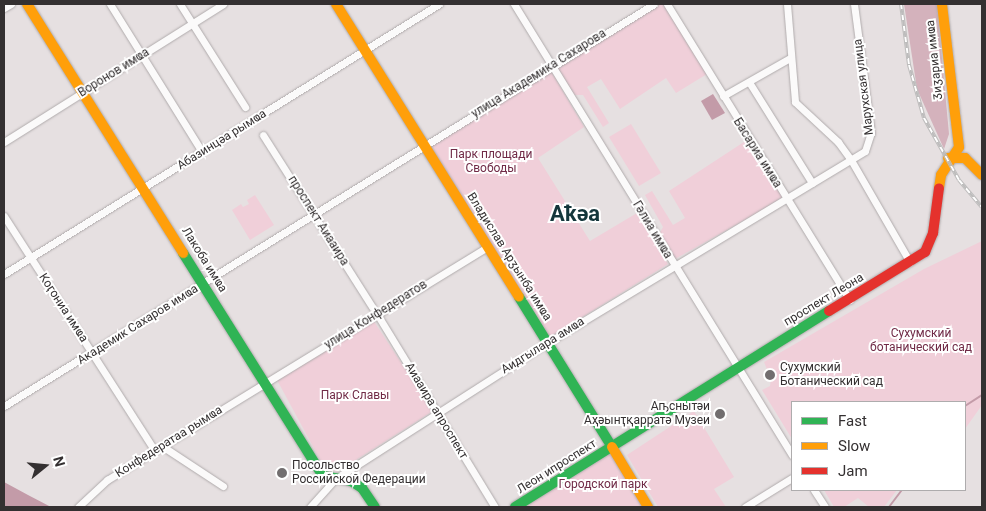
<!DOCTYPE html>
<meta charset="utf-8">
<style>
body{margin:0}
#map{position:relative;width:986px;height:511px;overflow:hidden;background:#e6e0e1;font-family:Roboto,sans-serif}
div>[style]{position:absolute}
.green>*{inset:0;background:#f0cfd9}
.forest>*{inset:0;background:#d4b2bc}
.water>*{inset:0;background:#c39ba8}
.stream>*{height:2px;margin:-1px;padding:0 1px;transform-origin:1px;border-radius:1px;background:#c39ba8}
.roads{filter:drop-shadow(0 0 1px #b0abac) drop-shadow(0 0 1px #b0abac)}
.street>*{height:7px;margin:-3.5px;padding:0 3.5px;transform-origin:3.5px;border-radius:3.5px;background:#fbfafa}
.fast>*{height:10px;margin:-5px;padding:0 5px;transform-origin:5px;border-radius:5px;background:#30b455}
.slow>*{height:10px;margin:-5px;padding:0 5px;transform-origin:5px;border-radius:5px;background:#ff9f0a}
.jam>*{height:10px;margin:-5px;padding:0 5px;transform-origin:5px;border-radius:5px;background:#e5322d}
.rail>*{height:4px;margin-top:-2px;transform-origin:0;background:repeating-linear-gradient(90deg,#fff 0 5.5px,#bdbcbc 0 11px);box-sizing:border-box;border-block:1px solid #bdbcbc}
.dots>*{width:14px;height:14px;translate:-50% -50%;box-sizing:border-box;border:2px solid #fff;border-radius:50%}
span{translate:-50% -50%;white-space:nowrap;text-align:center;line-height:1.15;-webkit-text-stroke:4px #fff;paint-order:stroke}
.street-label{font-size:12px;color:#343031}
.park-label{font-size:12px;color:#702a46}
.poi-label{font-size:12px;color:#343031}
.left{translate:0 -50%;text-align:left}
.right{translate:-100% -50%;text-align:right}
.town-label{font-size:22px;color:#14363b;font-weight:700}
.frame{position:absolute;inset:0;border:5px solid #343031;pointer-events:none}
.legend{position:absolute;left:791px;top:401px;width:175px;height:90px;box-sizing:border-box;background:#fff;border:1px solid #aeacad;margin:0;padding:6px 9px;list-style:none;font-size:15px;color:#343031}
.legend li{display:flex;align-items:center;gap:10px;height:25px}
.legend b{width:25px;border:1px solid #aeacad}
.north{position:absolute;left:20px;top:441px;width:50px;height:50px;-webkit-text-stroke:4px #fff;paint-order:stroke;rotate:73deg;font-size:14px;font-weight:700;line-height:20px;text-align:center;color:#343031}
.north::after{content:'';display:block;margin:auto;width:18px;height:22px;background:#343031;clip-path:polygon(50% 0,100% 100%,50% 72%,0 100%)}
</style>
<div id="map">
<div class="green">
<i style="clip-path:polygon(660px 4px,664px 4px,707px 74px,676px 93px,666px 78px,620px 109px,601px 79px,587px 87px,609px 123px,603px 127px,583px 95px,572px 95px,556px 69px)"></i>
<i style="clip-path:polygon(551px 71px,584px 127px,538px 158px,590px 241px,637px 213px,668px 264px,547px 339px,426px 146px)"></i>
<i style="clip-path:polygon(631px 124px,661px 173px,639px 186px,609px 137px)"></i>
<i style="clip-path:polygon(747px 140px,784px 198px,675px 259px,659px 234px,663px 227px,645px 195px,652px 191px,673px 225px,685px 218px,669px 191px)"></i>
<i style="clip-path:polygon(255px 195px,274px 225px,250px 240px,232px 210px,241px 204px,243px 207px,249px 204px,247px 200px)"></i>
<i style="clip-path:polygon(982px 241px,982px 405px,965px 429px,965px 402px,792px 402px,792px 439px,762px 390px,770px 386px,771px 379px,764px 362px,924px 269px)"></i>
<i style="clip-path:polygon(373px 320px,433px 411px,337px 472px,323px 465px,277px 380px)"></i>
<i style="clip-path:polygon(694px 411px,734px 477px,714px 489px,726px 507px,658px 507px,627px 455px)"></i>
<i style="clip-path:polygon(610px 454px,643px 507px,524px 507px)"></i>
<i style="clip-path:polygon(824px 490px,897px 490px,884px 507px,869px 507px,858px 498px,844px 507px,834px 507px)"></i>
</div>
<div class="forest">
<i style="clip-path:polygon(904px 4px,937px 4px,949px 134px,944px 149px,917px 89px)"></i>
</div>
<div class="water">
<i style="clip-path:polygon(713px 94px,725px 113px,712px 120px,701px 101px)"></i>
<i style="clip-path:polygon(4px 482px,28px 495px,51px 507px,4px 507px)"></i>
</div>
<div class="stream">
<i style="left:965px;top:406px;width:20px;rotate:-33deg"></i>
<i style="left:889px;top:507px;width:21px;rotate:-53deg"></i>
</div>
<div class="roads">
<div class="street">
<i style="left:110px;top:4px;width:174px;rotate:58.1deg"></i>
<i style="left:180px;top:4px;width:122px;rotate:57.7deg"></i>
<i style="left:514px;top:4px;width:530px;rotate:58.35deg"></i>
<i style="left:667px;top:4px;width:348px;rotate:58.3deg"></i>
<i style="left:787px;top:4px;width:98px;rotate:85.3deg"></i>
<i style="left:795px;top:102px;width:59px;rotate:42.9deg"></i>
<i style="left:838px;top:142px;width:22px;rotate:54deg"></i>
<i style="left:851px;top:160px;width:118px;rotate:60deg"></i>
<i style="left:4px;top:8px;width:8px;rotate:-30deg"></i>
<i style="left:749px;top:82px;width:119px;rotate:58deg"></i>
<i style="left:723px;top:96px;width:77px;rotate:-29.6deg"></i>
<i style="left:263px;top:135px;width:204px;rotate:57.6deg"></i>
<i style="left:4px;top:142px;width:259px;rotate:-32.2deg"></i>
<i style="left:4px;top:216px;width:279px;rotate:57.3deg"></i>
<i style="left:4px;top:274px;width:512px;rotate:-31.83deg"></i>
<i style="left:377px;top:314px;width:226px;rotate:58.6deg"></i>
<i style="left:4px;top:406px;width:764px;rotate:-31.74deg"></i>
<i style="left:162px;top:446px;width:73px;rotate:33.3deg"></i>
<i style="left:814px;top:490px;width:20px;rotate:57deg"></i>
<i style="left:78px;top:507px;width:40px;rotate:-43deg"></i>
<i style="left:107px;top:480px;width:446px;rotate:-31.5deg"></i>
<i style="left:310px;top:507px;width:38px;rotate:-48deg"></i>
<i style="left:335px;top:479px;width:252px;rotate:-32.7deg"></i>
<i style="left:547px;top:343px;width:371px;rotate:-31.1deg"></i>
<i style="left:865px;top:151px;width:19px;rotate:-72deg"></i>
<i style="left:871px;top:133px;width:130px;rotate:-97.5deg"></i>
<i style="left:745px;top:507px;width:55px;rotate:-31.7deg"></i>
</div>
<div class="fast">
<i style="left:183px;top:253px;width:263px;rotate:57.9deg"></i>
<i style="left:323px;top:476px;width:28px;rotate:10deg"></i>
<i style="left:351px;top:481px;width:13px;rotate:32deg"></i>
<i style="left:362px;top:488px;width:23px;rotate:56deg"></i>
<i style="left:519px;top:297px;width:176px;rotate:58.2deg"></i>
<i style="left:515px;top:507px;width:370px;rotate:-32deg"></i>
</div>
<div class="slow">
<i style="left:27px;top:4px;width:294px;rotate:57.9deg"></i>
<i style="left:336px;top:4px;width:345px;rotate:58deg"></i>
<i style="left:948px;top:158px;width:17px"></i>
<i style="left:965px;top:158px;width:24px;rotate:45deg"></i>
<i style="left:939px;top:188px;width:13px;rotate:-81deg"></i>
<i style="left:941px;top:175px;width:33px;rotate:-57deg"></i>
<i style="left:959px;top:147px;width:144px;rotate:-96.8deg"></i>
<i style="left:612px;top:447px;width:70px;rotate:59deg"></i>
</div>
<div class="jam">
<i style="left:829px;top:311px;width:113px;rotate:-31.6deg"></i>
<i style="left:925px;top:252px;width:21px;rotate:-67deg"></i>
<i style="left:933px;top:233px;width:45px;rotate:-82.4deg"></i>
</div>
</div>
<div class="rail">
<i style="left:901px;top:4px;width:62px;rotate:82.5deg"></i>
<i style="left:909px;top:65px;width:55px;rotate:74.2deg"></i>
<i style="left:924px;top:118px;width:71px;rotate:60.6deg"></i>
<i style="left:959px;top:180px;width:35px;rotate:50deg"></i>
</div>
<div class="dots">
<i style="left:770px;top:375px;background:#726e6f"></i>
<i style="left:720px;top:414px;background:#726e6f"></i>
<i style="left:282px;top:473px;background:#726e6f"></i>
</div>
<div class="street-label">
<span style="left:935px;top:60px;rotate:-96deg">Ӡиӡариа имҩа</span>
<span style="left:114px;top:73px;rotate:-32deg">Воронов имҩа</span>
<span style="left:539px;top:74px;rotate:-32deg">улица Академика Сахарова</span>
<span style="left:864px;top:87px;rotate:-97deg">Марухская улица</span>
<span style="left:222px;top:140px;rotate:-32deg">Абазинцәа рымҩа</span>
<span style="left:757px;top:153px;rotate:58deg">Басариа имҩа</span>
<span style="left:318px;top:221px;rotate:58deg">проспект Аиааира</span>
<span style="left:652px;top:230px;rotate:59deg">Гәлиа имҩа</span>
<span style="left:509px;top:257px;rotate:58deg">Владислав Арӡынба имҩа</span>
<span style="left:204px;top:260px;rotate:58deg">Лакоба имҩа</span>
<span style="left:824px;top:300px;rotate:-31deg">проспект Леона</span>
<span style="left:63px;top:308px;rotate:57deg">Коӷониа имҩа</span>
<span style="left:376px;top:315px;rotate:-32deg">улица Конфедератов</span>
<span style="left:138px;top:325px;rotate:-32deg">Академик Сахаров имҩа</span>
<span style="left:543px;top:346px;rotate:-32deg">Аидгылара амҩа</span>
<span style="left:436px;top:411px;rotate:59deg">Аиааира апроспект</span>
<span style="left:169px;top:442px;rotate:-32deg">Конфедератаа рымҩа</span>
<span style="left:557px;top:467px;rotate:-32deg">Леон ипроспект</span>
</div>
<div class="park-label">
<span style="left:491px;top:162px">Парк площади<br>Свободы</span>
<span style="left:921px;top:341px">Сухумский<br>ботанический сад</span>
<span style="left:355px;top:396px">Парк Славы</span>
<span style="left:603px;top:485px">Городской парк</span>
</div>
<div class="poi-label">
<span class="left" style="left:780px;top:375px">Сухумский<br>Ботанический сад</span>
<span class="right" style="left:710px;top:414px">Аҧснытәи<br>Аҳәынҭқарратә Музеи</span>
<span class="left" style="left:292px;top:473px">Посольство<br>Российской Федерации</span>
</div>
<div class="town-label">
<span style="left:575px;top:214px">Аҟəа</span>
</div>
<div class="frame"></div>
<ul class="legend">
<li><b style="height:6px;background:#30b455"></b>Fast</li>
<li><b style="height:6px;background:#ff9f0a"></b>Slow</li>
<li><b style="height:6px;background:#e5322d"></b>Jam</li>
</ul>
<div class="north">N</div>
</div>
